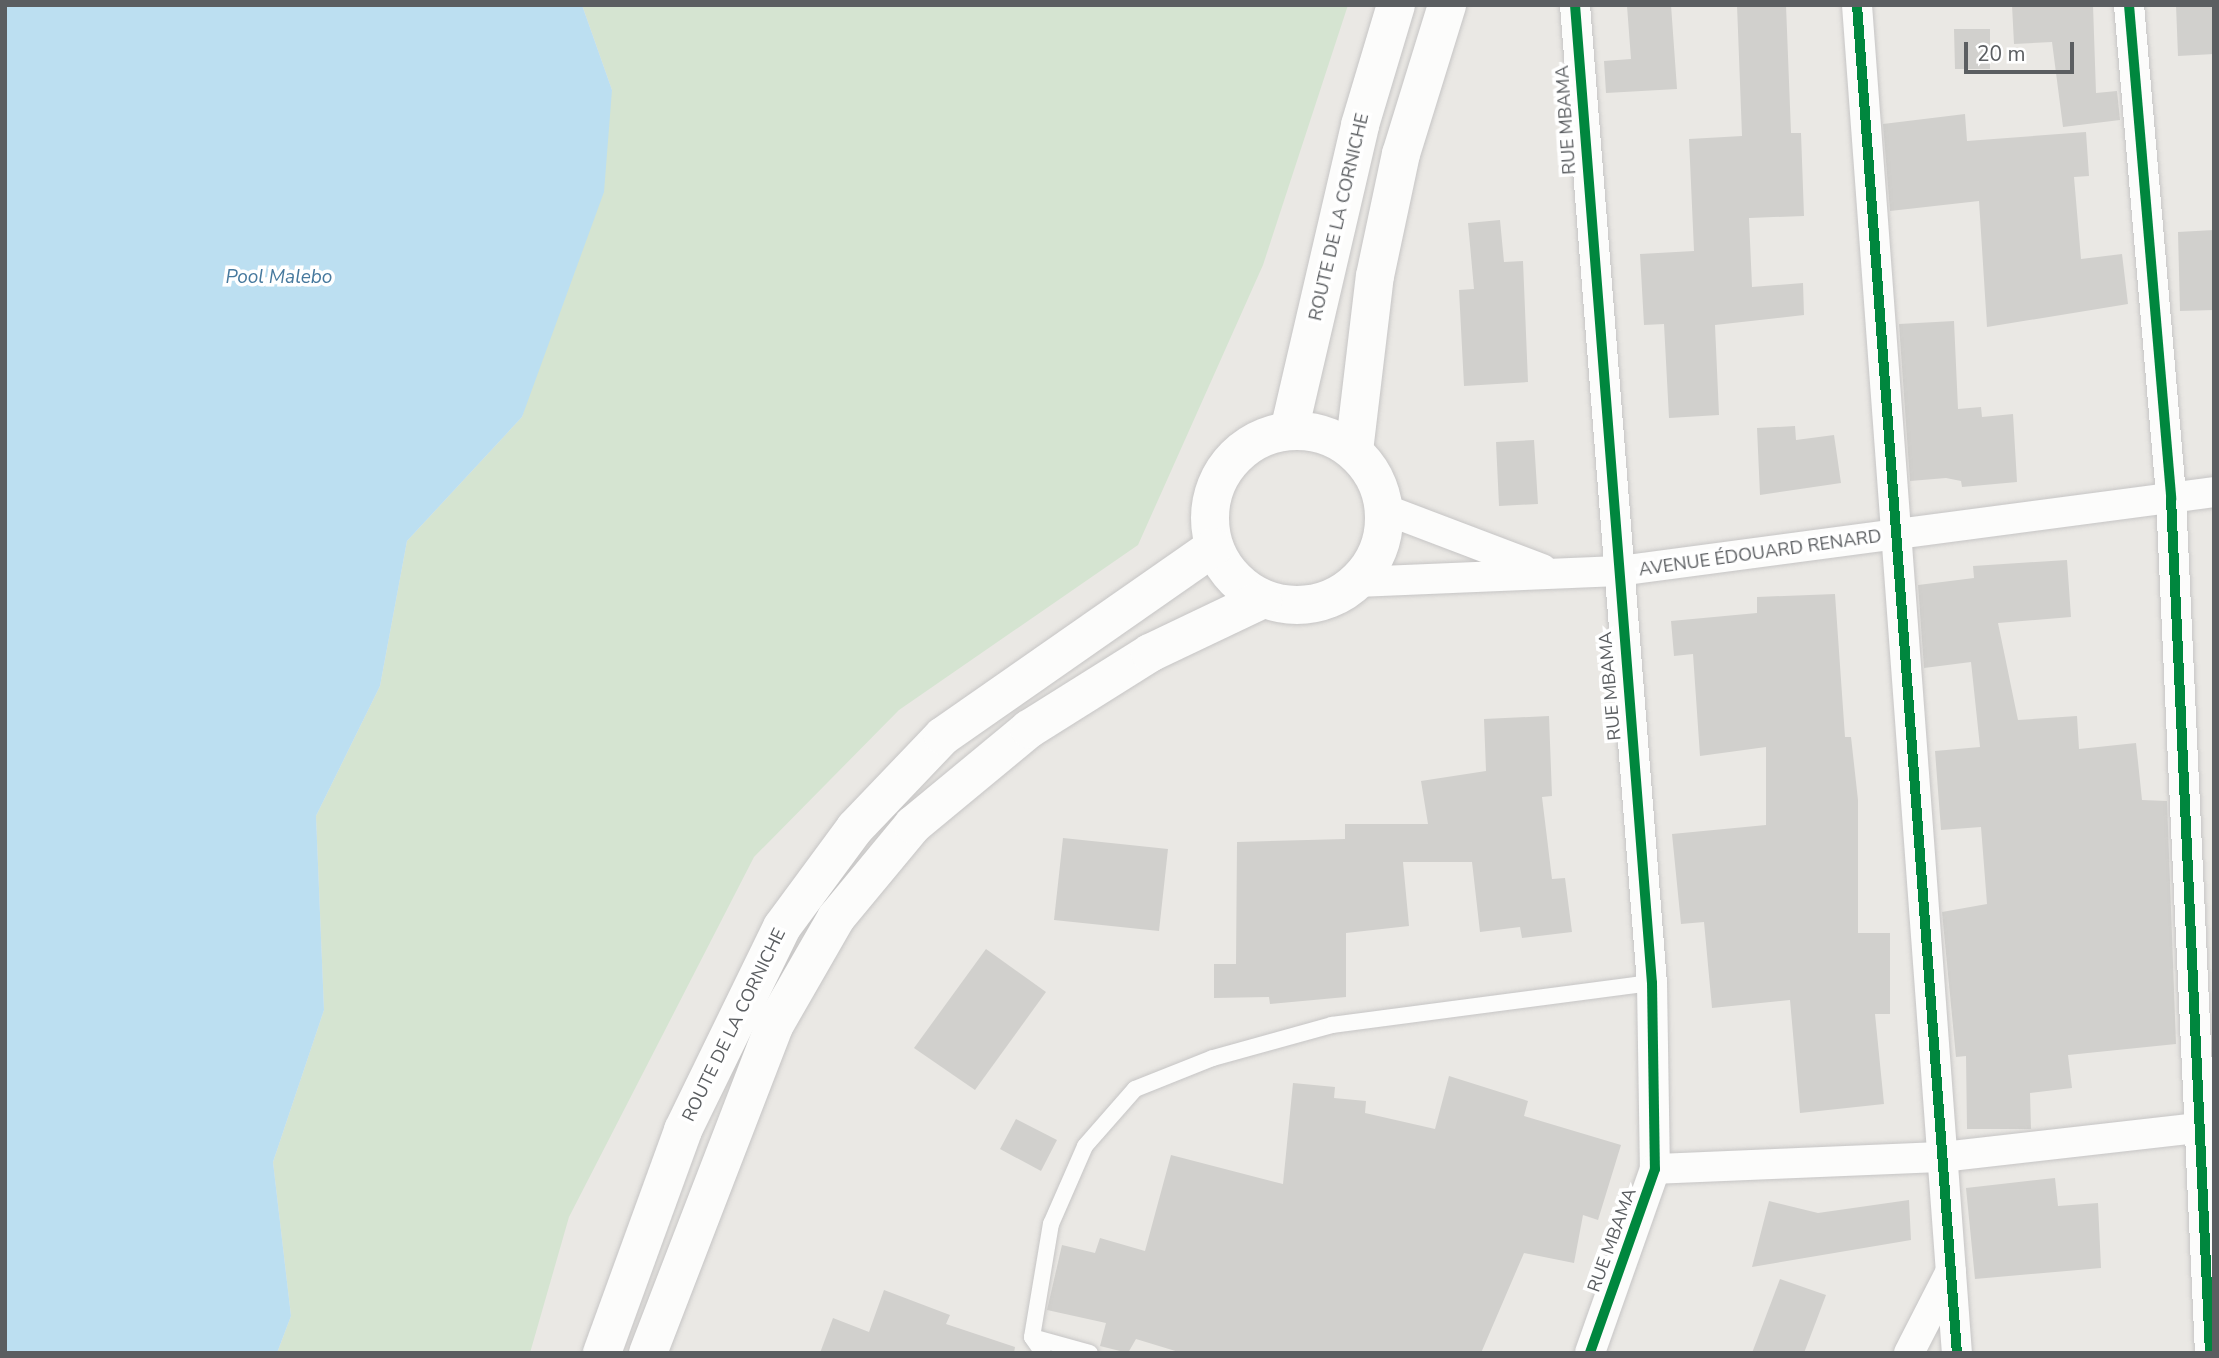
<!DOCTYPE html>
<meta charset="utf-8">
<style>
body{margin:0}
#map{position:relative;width:2219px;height:1358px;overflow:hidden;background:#eae8e4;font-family:"Nunito Sans",sans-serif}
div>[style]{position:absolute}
.green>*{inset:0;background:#d5e4d1}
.water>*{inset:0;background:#bcdff1}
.building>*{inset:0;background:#d1d0cd}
.roads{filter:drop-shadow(0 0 2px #c6c5c5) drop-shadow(0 0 2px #c6c5c5)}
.lane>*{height:16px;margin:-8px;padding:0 8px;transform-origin:8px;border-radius:8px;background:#fcfcfb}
.street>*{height:30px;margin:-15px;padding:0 15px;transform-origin:15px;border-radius:15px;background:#fcfcfb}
.secondary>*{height:38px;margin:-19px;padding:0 19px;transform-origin:19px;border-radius:19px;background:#fcfcfb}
.secondary>.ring{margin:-19px;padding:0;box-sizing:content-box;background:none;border:38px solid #fcfcfb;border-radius:50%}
.cycleway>*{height:10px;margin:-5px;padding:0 5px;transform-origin:5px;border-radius:5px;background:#00873e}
span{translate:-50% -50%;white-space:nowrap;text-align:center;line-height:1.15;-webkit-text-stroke:7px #fff;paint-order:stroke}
.street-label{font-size:18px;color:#5b5e61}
.water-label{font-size:19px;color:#45789d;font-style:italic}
.frame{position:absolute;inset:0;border:7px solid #5b5e61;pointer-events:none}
.scale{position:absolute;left:1964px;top:42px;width:110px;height:32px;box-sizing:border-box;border:4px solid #5b5e61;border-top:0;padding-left:9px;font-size:21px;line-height:24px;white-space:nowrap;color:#5b5e61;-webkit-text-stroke:5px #fff;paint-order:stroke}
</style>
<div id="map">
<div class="green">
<i style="clip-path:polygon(582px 5px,1348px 5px,1263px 265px,1138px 545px,899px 710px,754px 857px,569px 1217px,530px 1353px,277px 1353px,291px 1316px,273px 1162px,324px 1010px,316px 816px,380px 686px,407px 541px,522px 417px,612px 90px)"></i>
</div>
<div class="water">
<i style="clip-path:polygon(5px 5px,582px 5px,612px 90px,604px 192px,522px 417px,407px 541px,380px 686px,316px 816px,324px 1010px,273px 1162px,291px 1316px,277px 1353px,5px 1353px)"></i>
</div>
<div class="building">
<i style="clip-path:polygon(1671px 5px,1677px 89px,1606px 93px,1604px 61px,1631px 59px,1627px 6px)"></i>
<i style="clip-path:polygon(1737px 5px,1786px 5px,1791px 133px,1801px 133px,1804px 216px,1749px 218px,1752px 287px,1803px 283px,1804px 315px,1715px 325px,1719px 415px,1669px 418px,1664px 324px,1644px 325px,1640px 254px,1694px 251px,1689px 139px,1742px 136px)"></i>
<i style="clip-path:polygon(2012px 5px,2093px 5px,2096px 93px,2117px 91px,2120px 120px,2063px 127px,2052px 42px,2014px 44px)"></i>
<i style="clip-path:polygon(2176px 5px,2214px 5px,2214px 54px,2178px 56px)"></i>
<i style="clip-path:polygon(1954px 29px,1990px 29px,1990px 69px,1955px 69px)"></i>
<i style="clip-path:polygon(1965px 114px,1967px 141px,2086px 132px,2089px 176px,2074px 177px,2081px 259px,2122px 254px,2128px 304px,1987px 327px,1979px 201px,1890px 211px,1883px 124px)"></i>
<i style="clip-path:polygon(1500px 220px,1504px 262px,1523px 261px,1528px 382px,1464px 386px,1459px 290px,1474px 289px,1468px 223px)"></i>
<i style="clip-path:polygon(2214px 230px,2214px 310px,2180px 311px,2178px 232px)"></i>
<i style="clip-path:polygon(1954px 321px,1958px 409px,1981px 407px,1982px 417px,2013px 414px,2017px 482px,1962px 487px,1961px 481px,1946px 478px,1910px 481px,1899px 324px)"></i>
<i style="clip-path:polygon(1795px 426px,1796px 440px,1834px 435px,1841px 483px,1760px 495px,1757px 428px)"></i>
<i style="clip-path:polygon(1534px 440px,1538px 504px,1499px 506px,1496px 442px)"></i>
<i style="clip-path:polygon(2067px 560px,2071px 617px,1998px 623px,2018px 720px,2077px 716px,2079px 749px,2136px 743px,2142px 800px,2167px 801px,2176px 1044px,2068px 1055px,2072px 1088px,2030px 1093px,2031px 1129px,1967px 1129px,1966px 1056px,1956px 1057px,1942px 912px,1987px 904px,1981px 827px,1941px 830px,1935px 751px,1980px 747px,1971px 662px,1924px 668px,1918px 585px,1974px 578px,1973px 566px)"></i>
<i style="clip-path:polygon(1835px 594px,1845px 737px,1851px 737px,1858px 800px,1858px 933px,1890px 933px,1890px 1014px,1875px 1014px,1884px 1104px,1800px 1113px,1790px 1000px,1712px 1008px,1704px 922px,1681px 924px,1672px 834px,1766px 825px,1766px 747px,1700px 756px,1693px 654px,1674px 656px,1671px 621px,1757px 613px,1757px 597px)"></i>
<i style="clip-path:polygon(1549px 716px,1552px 796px,1542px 797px,1552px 879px,1565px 878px,1572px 932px,1522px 938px,1520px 927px,1480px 932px,1472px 862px,1403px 862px,1409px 926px,1346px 933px,1346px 997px,1270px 1004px,1269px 997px,1214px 998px,1214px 964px,1236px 964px,1237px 842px,1345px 839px,1345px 824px,1428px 824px,1421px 781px,1486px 771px,1484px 719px)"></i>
<i style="clip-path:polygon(1063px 838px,1168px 849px,1159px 931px,1054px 920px)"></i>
<i style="clip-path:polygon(986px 949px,1046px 992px,975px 1090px,914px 1048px)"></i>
<i style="clip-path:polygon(1449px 1076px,1528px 1101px,1524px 1116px,1621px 1145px,1598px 1220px,1583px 1215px,1574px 1263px,1524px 1253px,1481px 1353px,1182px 1353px,1136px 1339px,1128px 1353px,1100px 1346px,1106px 1323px,1047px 1310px,1062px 1245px,1095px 1253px,1100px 1238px,1145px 1251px,1171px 1155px,1283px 1184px,1293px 1083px,1335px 1087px,1334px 1098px,1366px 1101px,1365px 1113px,1435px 1129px)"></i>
<i style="clip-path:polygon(1016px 1119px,1057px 1140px,1041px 1171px,1000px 1149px)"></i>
<i style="clip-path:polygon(2055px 1178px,2058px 1206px,2098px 1203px,2101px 1268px,1975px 1279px,1966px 1188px)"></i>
<i style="clip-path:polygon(1909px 1200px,1911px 1240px,1752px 1267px,1769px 1201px,1818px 1213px)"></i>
<i style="clip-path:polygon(1780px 1279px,1826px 1295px,1817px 1319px,1804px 1353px,1752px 1353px)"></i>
<i style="clip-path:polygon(884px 1290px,950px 1315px,946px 1324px,1015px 1347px,1014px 1353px,820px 1353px,833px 1318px,869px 1332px)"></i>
</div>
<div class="roads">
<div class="lane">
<i style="left:1032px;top:1337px;width:60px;rotate:15.4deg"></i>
<i style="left:1043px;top:1353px;width:19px;rotate:-125deg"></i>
<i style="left:1032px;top:1337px;width:115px;rotate:-80.5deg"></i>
<i style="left:1051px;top:1224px;width:85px;rotate:-66.4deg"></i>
<i style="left:1085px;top:1146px;width:76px;rotate:-48.7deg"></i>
<i style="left:1135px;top:1089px;width:84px;rotate:-21.7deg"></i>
<i style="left:1213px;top:1058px;width:123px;rotate:-15.5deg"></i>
<i style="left:1332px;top:1025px;width:323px;rotate:-7.5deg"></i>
</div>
<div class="street">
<i style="left:1575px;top:5px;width:981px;rotate:85.5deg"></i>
<i style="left:1652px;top:983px;width:186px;rotate:89.1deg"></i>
<i style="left:1655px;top:1169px;width:195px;rotate:109.5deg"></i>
<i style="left:1857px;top:5px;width:1352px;rotate:85.76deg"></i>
<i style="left:2129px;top:5px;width:495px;rotate:85.1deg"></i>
<i style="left:2171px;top:498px;width:856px;rotate:87.39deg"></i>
<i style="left:1384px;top:509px;width:169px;rotate:20.8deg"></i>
<i style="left:1357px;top:582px;width:262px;rotate:-2.4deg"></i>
<i style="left:1619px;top:571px;width:600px;rotate:-7.56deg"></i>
<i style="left:1655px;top:1169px;width:288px;rotate:-2.4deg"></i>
<i style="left:1943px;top:1157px;width:273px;rotate:-6.5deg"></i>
<i style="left:1909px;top:1353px;width:92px;rotate:-62.9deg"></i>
</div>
<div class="secondary">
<i class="ring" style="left:1210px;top:431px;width:136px;height:136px"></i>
<i style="left:1289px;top:431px;width:314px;rotate:-76.9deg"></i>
<i style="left:1360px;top:125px;width:125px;rotate:-73.3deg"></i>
<i style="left:1354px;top:451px;width:176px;rotate:-83.2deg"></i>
<i style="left:1375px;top:276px;width:125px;rotate:-78deg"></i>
<i style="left:1401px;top:154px;width:156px;rotate:-72.8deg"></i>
<i style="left:602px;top:1353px;width:237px;rotate:-70deg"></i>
<i style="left:683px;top:1130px;width:226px;rotate:-64deg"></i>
<i style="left:782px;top:927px;width:123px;rotate:-53.6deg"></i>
<i style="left:855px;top:828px;width:127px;rotate:-46.3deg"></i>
<i style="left:943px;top:736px;width:330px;rotate:-34.9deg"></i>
<i style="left:648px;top:1353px;width:350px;rotate:-68.9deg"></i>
<i style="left:774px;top:1026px;width:125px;rotate:-60.1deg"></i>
<i style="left:836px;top:918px;width:121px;rotate:-50.4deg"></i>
<i style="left:913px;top:825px;width:151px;rotate:-39.6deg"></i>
<i style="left:1029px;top:729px;width:143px;rotate:-32.1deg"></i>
<i style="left:1150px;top:653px;width:125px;rotate:-25.5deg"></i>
</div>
</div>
<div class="cycleway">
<i style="left:1575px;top:5px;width:981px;rotate:85.5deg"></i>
<i style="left:1652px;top:983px;width:186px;rotate:89.1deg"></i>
<i style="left:1655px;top:1169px;width:195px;rotate:109.5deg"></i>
<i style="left:1857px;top:5px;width:1352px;rotate:85.76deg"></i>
<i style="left:2129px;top:5px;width:495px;rotate:85.1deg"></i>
<i style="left:2171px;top:498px;width:856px;rotate:87.39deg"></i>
</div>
<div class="street-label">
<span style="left:1566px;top:120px;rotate:-94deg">RUE MBAMA</span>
<span style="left:1339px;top:217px;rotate:-77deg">ROUTE DE LA CORNICHE</span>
<span style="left:1760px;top:553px;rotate:-8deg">AVENUE ÉDOUARD RENARD</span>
<span style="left:1610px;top:686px;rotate:-95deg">RUE MBAMA</span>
<span style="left:734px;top:1025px;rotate:-64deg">ROUTE DE LA CORNICHE</span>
<span style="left:1612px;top:1240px;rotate:-70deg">RUE MBAMA</span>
</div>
<div class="water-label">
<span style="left:279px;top:278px">Pool Malebo</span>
</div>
<div class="frame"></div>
<div class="scale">20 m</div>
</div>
